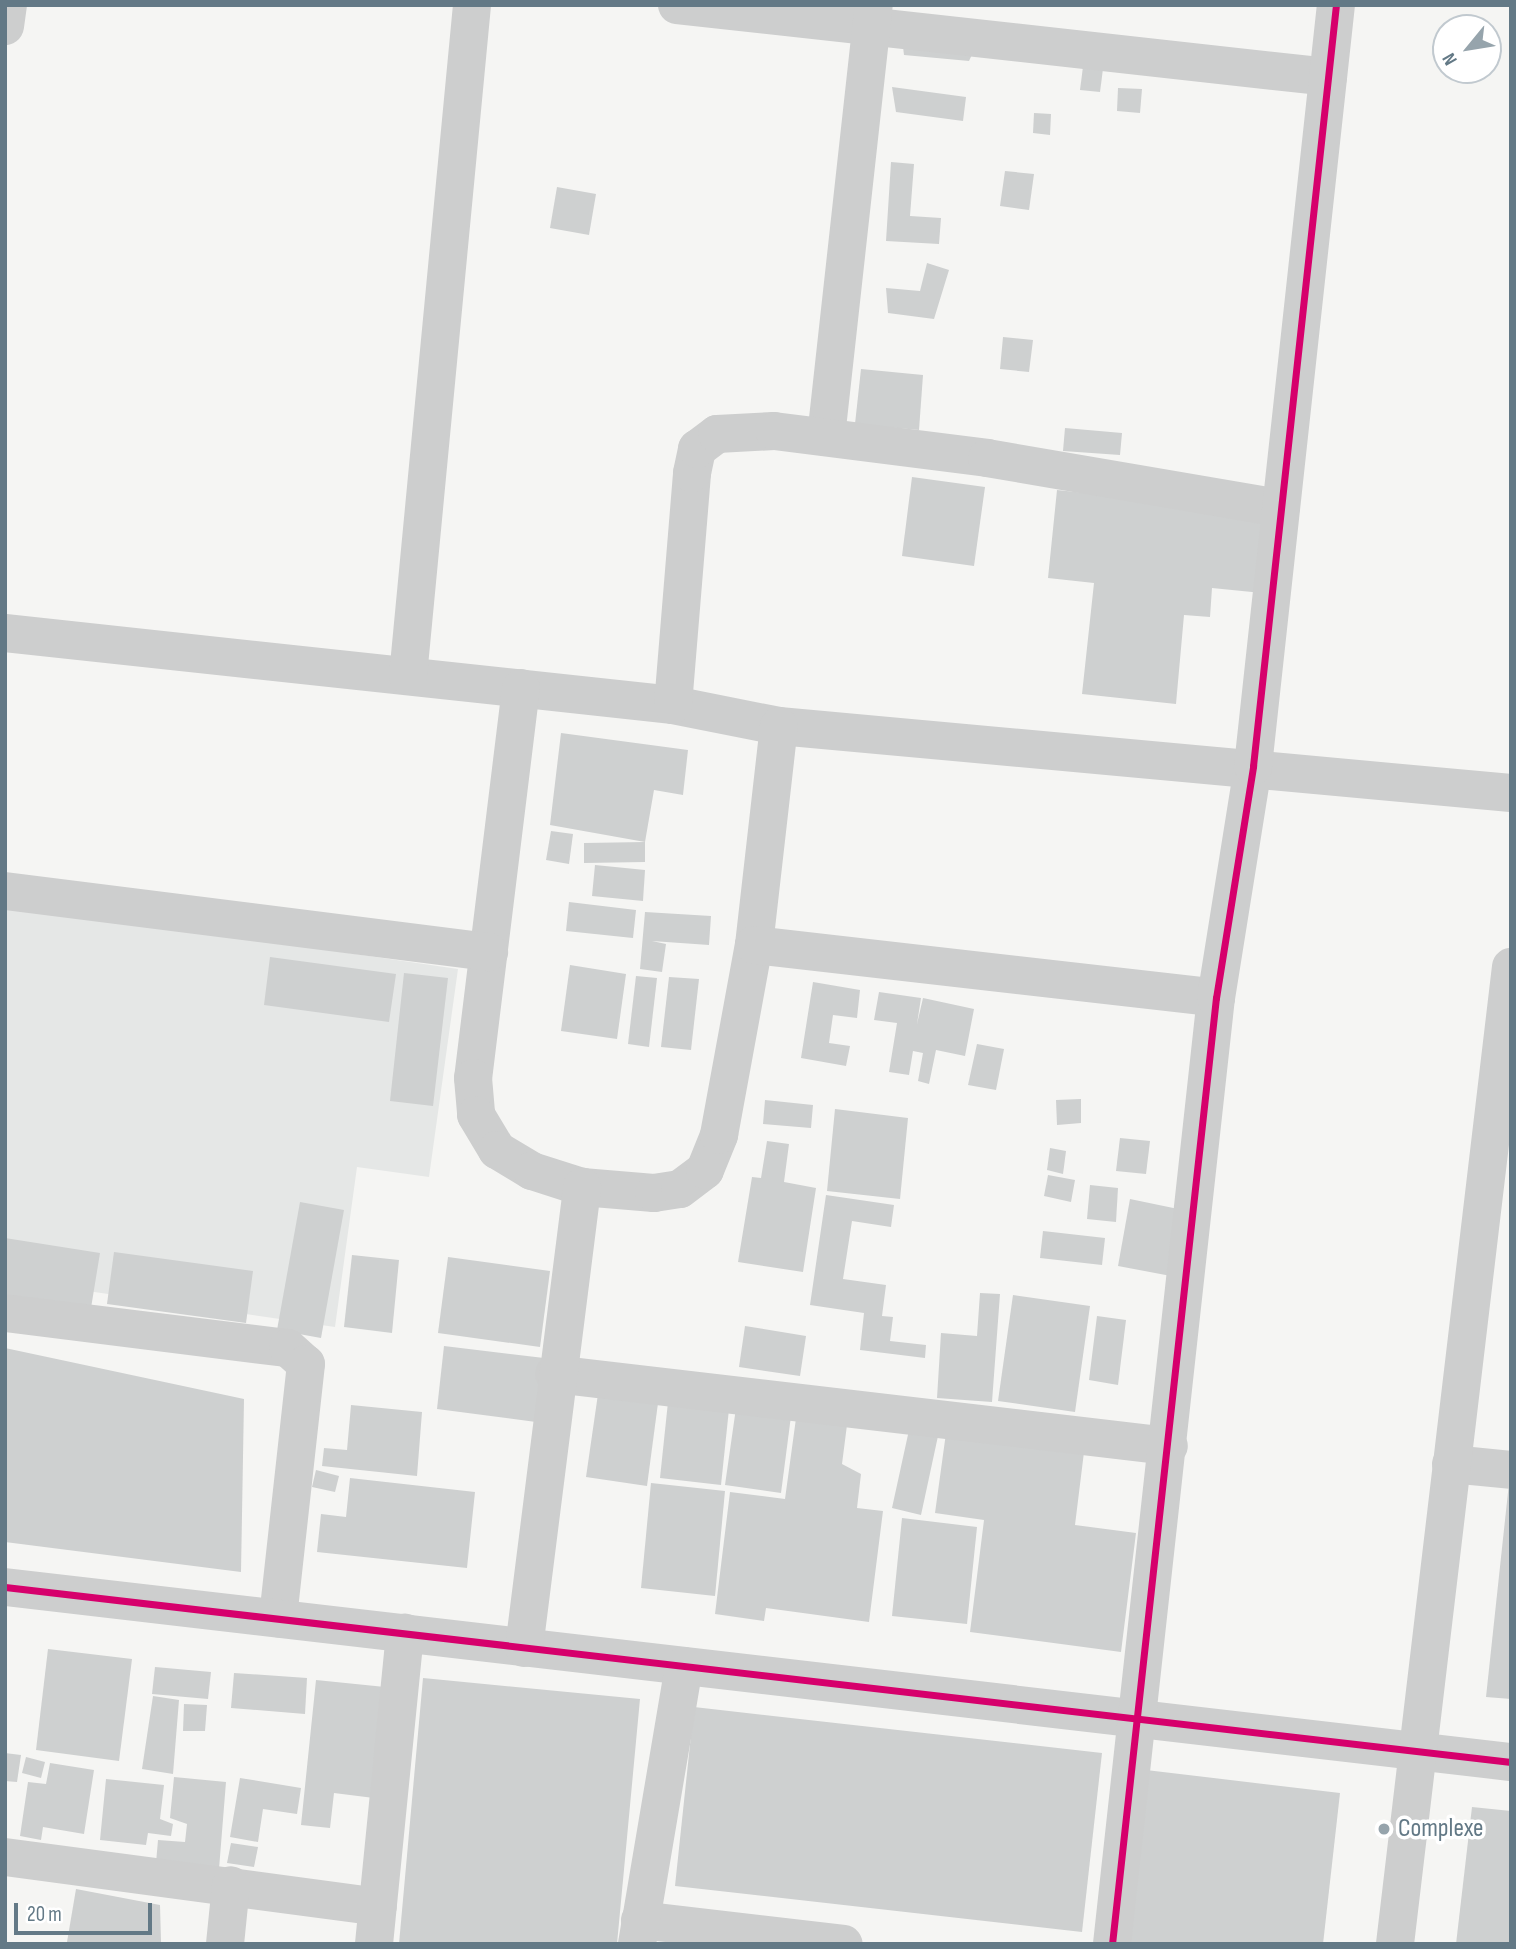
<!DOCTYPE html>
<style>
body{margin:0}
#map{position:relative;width:1516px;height:1949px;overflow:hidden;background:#f5f5f3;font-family:"Sofia Sans Condensed",sans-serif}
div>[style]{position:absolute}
.built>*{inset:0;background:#e5e7e6}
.building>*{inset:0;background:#ced0d0}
.minor>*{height:38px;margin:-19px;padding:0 19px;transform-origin:19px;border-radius:19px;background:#cdcece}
.cycleway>*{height:7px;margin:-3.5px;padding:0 3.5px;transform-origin:3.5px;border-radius:3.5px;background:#d6006c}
.dots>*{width:19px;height:19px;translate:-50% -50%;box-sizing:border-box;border:4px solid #fff;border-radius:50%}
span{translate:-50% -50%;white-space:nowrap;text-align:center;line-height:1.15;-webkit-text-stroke:7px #fff;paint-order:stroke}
.poi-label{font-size:26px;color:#637986}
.left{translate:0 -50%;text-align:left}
.frame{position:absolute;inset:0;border:7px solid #637986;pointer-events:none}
.north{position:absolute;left:1432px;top:14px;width:70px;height:70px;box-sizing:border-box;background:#fff;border:2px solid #c1c9cf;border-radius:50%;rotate:240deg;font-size:19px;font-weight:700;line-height:28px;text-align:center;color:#637986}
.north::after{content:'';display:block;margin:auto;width:24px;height:32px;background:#96a4ac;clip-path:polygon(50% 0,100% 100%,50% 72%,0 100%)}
.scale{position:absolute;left:14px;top:1903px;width:138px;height:32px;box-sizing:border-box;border:4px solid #637986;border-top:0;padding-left:9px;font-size:21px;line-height:24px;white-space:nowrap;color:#637986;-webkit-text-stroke:5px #fff;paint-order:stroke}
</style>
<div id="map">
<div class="built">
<i style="clip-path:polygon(5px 903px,458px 969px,429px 1177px,357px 1167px,335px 1327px,5px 1279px)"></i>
</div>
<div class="building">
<i style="clip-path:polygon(902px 38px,976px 46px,969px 61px,904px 55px)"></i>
<i style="clip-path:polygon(1084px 59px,1104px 61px,1100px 92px,1080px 90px)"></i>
<i style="clip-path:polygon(892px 87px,966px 97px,963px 121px,896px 112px)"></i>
<i style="clip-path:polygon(1118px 88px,1142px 89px,1140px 113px,1117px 111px)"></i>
<i style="clip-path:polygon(1034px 113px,1051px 114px,1050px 135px,1033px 133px)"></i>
<i style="clip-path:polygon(891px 162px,914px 164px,910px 216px,941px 218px,939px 244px,886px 241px)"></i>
<i style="clip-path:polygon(1005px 171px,1034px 174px,1029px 210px,1000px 206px)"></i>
<i style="clip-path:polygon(557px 187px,596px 194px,589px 235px,550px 228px)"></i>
<i style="clip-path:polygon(927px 263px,949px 270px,934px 319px,888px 313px,886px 288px,920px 291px)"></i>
<i style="clip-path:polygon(1003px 337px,1033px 340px,1029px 372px,1000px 369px)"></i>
<i style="clip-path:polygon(861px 369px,923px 375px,919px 430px,855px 424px)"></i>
<i style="clip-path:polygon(1065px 428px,1122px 433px,1120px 455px,1063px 451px)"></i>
<i style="clip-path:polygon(912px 477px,985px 487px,974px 566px,902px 556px)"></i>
<i style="clip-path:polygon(1057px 490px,1271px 513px,1262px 593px,1212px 588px,1210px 617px,1184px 615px,1176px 704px,1082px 694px,1094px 583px,1048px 578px)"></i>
<i style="clip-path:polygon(561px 733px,688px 750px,683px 795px,654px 790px,645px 842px,550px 825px)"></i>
<i style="clip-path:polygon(551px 831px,573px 834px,569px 864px,546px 860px)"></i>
<i style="clip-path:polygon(645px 842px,645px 862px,584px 863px,584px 843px)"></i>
<i style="clip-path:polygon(595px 865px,645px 870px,643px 901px,592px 896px)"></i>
<i style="clip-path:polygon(569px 902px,636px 910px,633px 938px,566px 931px)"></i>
<i style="clip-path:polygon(645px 912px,711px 916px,709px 945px,652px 941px,666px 944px,662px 972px,640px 969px)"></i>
<i style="clip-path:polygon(270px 957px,396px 974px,389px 1022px,264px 1005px)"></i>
<i style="clip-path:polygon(570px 965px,626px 974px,617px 1039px,561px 1031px)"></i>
<i style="clip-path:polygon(404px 973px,448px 978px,433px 1106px,390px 1101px)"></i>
<i style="clip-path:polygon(636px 976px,657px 978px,649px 1047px,628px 1044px)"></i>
<i style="clip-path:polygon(669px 977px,699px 979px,691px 1050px,661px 1047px)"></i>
<i style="clip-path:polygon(813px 982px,860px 990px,857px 1018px,833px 1015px,829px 1043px,850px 1046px,846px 1066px,801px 1058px)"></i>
<i style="clip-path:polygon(879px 992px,921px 998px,917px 1024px,923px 998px,974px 1009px,965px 1056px,936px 1050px,929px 1084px,918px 1081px,923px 1053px,913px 1051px,909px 1075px,889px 1072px,897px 1023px,874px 1020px)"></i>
<i style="clip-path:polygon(977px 1044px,1004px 1049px,996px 1090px,968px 1085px)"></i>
<i style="clip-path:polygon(1081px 1099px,1081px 1123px,1057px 1125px,1056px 1100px)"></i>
<i style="clip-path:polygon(765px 1100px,813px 1105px,811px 1128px,763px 1124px)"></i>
<i style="clip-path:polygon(835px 1109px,908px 1118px,900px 1199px,827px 1191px)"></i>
<i style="clip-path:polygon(1120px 1138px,1150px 1141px,1146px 1174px,1116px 1171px)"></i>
<i style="clip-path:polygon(767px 1141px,789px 1144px,784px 1182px,816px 1188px,803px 1272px,738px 1262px,752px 1177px,761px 1178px)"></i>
<i style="clip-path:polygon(1050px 1148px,1066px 1151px,1063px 1174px,1047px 1170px)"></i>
<i style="clip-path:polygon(1048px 1175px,1075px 1180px,1071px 1202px,1044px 1196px)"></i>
<i style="clip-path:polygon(1090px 1185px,1118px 1188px,1116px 1222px,1087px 1219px)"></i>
<i style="clip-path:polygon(826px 1195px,894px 1205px,891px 1227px,852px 1221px,843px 1279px,886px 1285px,882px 1316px,893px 1317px,890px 1341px,926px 1345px,925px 1358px,860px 1350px,864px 1313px,810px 1305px)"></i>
<i style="clip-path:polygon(1130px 1199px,1183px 1210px,1171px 1276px,1118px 1266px)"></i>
<i style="clip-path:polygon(300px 1202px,344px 1210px,321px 1338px,277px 1330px)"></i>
<i style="clip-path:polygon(1043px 1231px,1105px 1238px,1102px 1265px,1040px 1258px)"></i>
<i style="clip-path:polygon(5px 1238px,100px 1253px,91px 1308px,5px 1295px)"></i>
<i style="clip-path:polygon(114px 1252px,253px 1271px,246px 1323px,107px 1304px)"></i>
<i style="clip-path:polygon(352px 1255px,399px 1260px,392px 1333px,344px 1327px)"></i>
<i style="clip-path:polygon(448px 1257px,550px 1271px,540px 1347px,438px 1333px)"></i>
<i style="clip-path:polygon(980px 1293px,1000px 1294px,992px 1402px,937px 1398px,941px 1333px,977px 1336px)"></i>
<i style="clip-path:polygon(1013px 1295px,1090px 1306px,1075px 1412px,998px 1401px)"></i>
<i style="clip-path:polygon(1097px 1316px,1126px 1320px,1118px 1385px,1089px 1380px)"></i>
<i style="clip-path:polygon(745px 1326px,806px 1336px,800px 1376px,739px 1367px)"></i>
<i style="clip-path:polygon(444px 1346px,544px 1358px,536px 1422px,437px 1409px)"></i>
<i style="clip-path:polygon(5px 1348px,244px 1399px,241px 1572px,5px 1542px)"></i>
<i style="clip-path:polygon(598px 1394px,658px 1403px,647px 1486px,586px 1477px)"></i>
<i style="clip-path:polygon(668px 1402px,729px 1409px,721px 1485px,660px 1478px)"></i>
<i style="clip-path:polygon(351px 1405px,422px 1412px,417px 1476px,322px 1466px,324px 1448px,347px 1450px)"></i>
<i style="clip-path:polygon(736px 1408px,791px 1416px,781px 1493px,725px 1485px)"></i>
<i style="clip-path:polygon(797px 1411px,848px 1417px,842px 1464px,861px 1474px,857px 1508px,883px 1511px,869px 1622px,766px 1608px,764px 1621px,715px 1614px,730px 1492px,785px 1499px)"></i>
<i style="clip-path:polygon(909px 1430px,938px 1436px,921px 1515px,892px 1508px)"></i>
<i style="clip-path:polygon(946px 1433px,1084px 1452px,1075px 1525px,1136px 1533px,1121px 1652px,970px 1632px,984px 1520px,935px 1513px)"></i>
<i style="clip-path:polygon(316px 1470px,339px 1476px,335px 1492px,312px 1487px)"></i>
<i style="clip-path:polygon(350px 1478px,475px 1492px,467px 1568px,317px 1552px,321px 1514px,346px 1517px)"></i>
<i style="clip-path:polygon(651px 1483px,725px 1491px,715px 1596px,641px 1588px)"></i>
<i style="clip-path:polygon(1509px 1483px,1511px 1483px,1511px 1699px,1486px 1697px)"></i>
<i style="clip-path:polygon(902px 1518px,977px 1527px,967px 1624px,892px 1616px)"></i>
<i style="clip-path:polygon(48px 1649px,132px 1659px,119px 1761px,36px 1750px)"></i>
<i style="clip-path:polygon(155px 1667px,211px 1672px,208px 1699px,152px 1694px)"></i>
<i style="clip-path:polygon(234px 1673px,307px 1678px,305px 1714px,231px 1708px)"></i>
<i style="clip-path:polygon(423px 1678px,640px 1699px,617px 1944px,399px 1944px)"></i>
<i style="clip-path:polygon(316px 1680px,385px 1687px,374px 1798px,334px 1793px,330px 1828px,301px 1825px)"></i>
<i style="clip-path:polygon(153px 1696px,179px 1700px,173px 1774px,142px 1769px)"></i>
<i style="clip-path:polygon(184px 1704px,207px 1705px,205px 1731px,183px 1731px)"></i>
<i style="clip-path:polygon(694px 1707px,1102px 1753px,1082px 1932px,675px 1886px)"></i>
<i style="clip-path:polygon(5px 1753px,21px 1755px,17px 1782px,5px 1781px)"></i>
<i style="clip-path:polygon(26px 1757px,45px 1762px,41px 1778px,22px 1773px)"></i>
<i style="clip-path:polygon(50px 1763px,94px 1770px,84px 1834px,43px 1827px,41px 1840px,20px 1836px,28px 1782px,46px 1784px)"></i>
<i style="clip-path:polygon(1146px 1770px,1340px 1793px,1323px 1944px,1127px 1944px)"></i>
<i style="clip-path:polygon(174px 1777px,226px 1782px,219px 1869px,156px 1863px,158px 1840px,185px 1842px,187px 1824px,170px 1818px)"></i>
<i style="clip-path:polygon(240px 1778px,301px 1788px,297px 1814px,263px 1809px,258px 1842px,230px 1837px)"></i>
<i style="clip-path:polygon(106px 1779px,164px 1785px,160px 1819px,173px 1824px,171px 1836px,148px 1833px,146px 1845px,100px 1840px)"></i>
<i style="clip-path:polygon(1472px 1807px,1511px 1811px,1511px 1944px,1456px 1944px)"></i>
<i style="clip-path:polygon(231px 1843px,258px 1847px,254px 1867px,227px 1863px)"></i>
<i style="clip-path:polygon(76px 1889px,160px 1905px,161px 1942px,67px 1942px)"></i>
</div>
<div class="minor">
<i style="left:677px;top:5px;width:655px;rotate:6.31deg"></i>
<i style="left:5px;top:26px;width:21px;rotate:-82deg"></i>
<i style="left:826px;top:437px;width:435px;rotate:-83.7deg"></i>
<i style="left:5px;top:633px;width:672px;rotate:6.15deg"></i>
<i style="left:673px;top:705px;width:108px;rotate:11.2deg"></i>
<i style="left:779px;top:726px;width:735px;rotate:5.23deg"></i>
<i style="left:408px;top:676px;width:674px;rotate:-84.55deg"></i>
<i style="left:521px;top:688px;width:393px;rotate:97deg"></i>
<i style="left:473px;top:1078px;width:37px;rotate:85deg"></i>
<i style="left:476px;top:1115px;width:41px;rotate:59deg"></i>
<i style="left:497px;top:1150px;width:41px;rotate:31deg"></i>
<i style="left:532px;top:1171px;width:52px;rotate:17.7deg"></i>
<i style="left:582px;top:1187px;width:72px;rotate:4.8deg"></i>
<i style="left:654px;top:1193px;width:26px;rotate:-9deg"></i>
<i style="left:680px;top:1189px;width:31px;rotate:-37deg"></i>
<i style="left:705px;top:1170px;width:38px;rotate:-68deg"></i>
<i style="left:719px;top:1135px;width:193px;rotate:-79.6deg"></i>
<i style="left:754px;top:945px;width:220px;rotate:-83.5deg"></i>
<i style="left:673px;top:705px;width:233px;rotate:-85.3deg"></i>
<i style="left:692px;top:473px;width:25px;rotate:-78deg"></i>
<i style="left:697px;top:449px;width:25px;rotate:-37deg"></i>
<i style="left:717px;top:434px;width:57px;rotate:-3deg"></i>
<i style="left:774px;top:431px;width:215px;rotate:7.2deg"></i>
<i style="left:987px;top:458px;width:298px;rotate:9.7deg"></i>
<i style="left:5px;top:891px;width:488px;rotate:7.2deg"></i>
<i style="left:754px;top:945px;width:465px;rotate:6.5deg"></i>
<i style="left:5px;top:1313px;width:285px;rotate:7.1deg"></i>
<i style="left:288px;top:1348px;width:24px;rotate:42deg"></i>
<i style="left:306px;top:1364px;width:256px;rotate:96.3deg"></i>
<i style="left:554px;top:1374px;width:619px;rotate:6.68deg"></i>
<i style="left:1451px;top:1464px;width:60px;rotate:5.7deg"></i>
<i style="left:5px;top:1587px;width:1516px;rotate:6.63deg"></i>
<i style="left:524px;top:1648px;width:465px;rotate:-82.8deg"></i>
<i style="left:5px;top:1857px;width:376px;rotate:7.6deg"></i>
<i style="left:640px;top:1920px;width:205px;rotate:6.7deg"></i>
<i style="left:225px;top:1944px;width:59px;rotate:-84.2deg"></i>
<i style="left:374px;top:1944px;width:313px;rotate:-84.3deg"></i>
<i style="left:637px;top:1944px;width:282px;rotate:-80.4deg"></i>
<i style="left:1112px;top:1944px;width:952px;rotate:-83.73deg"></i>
<i style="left:1216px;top:998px;width:235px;rotate:-80.9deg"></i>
<i style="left:1253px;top:766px;width:766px;rotate:-83.78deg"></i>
<i style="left:1395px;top:1944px;width:984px;rotate:-83.23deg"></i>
</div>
<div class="cycleway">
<i style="left:5px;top:1587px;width:1516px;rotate:6.63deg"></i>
<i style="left:1112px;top:1944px;width:952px;rotate:-83.73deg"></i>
<i style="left:1216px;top:998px;width:235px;rotate:-80.9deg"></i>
<i style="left:1253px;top:766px;width:766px;rotate:-83.78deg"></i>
</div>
<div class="dots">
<i style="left:1384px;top:1829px;background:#96a4ac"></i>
</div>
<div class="poi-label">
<span class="left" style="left:1398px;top:1829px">Complexe</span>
</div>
<div class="frame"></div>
<div class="north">N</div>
<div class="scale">20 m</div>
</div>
